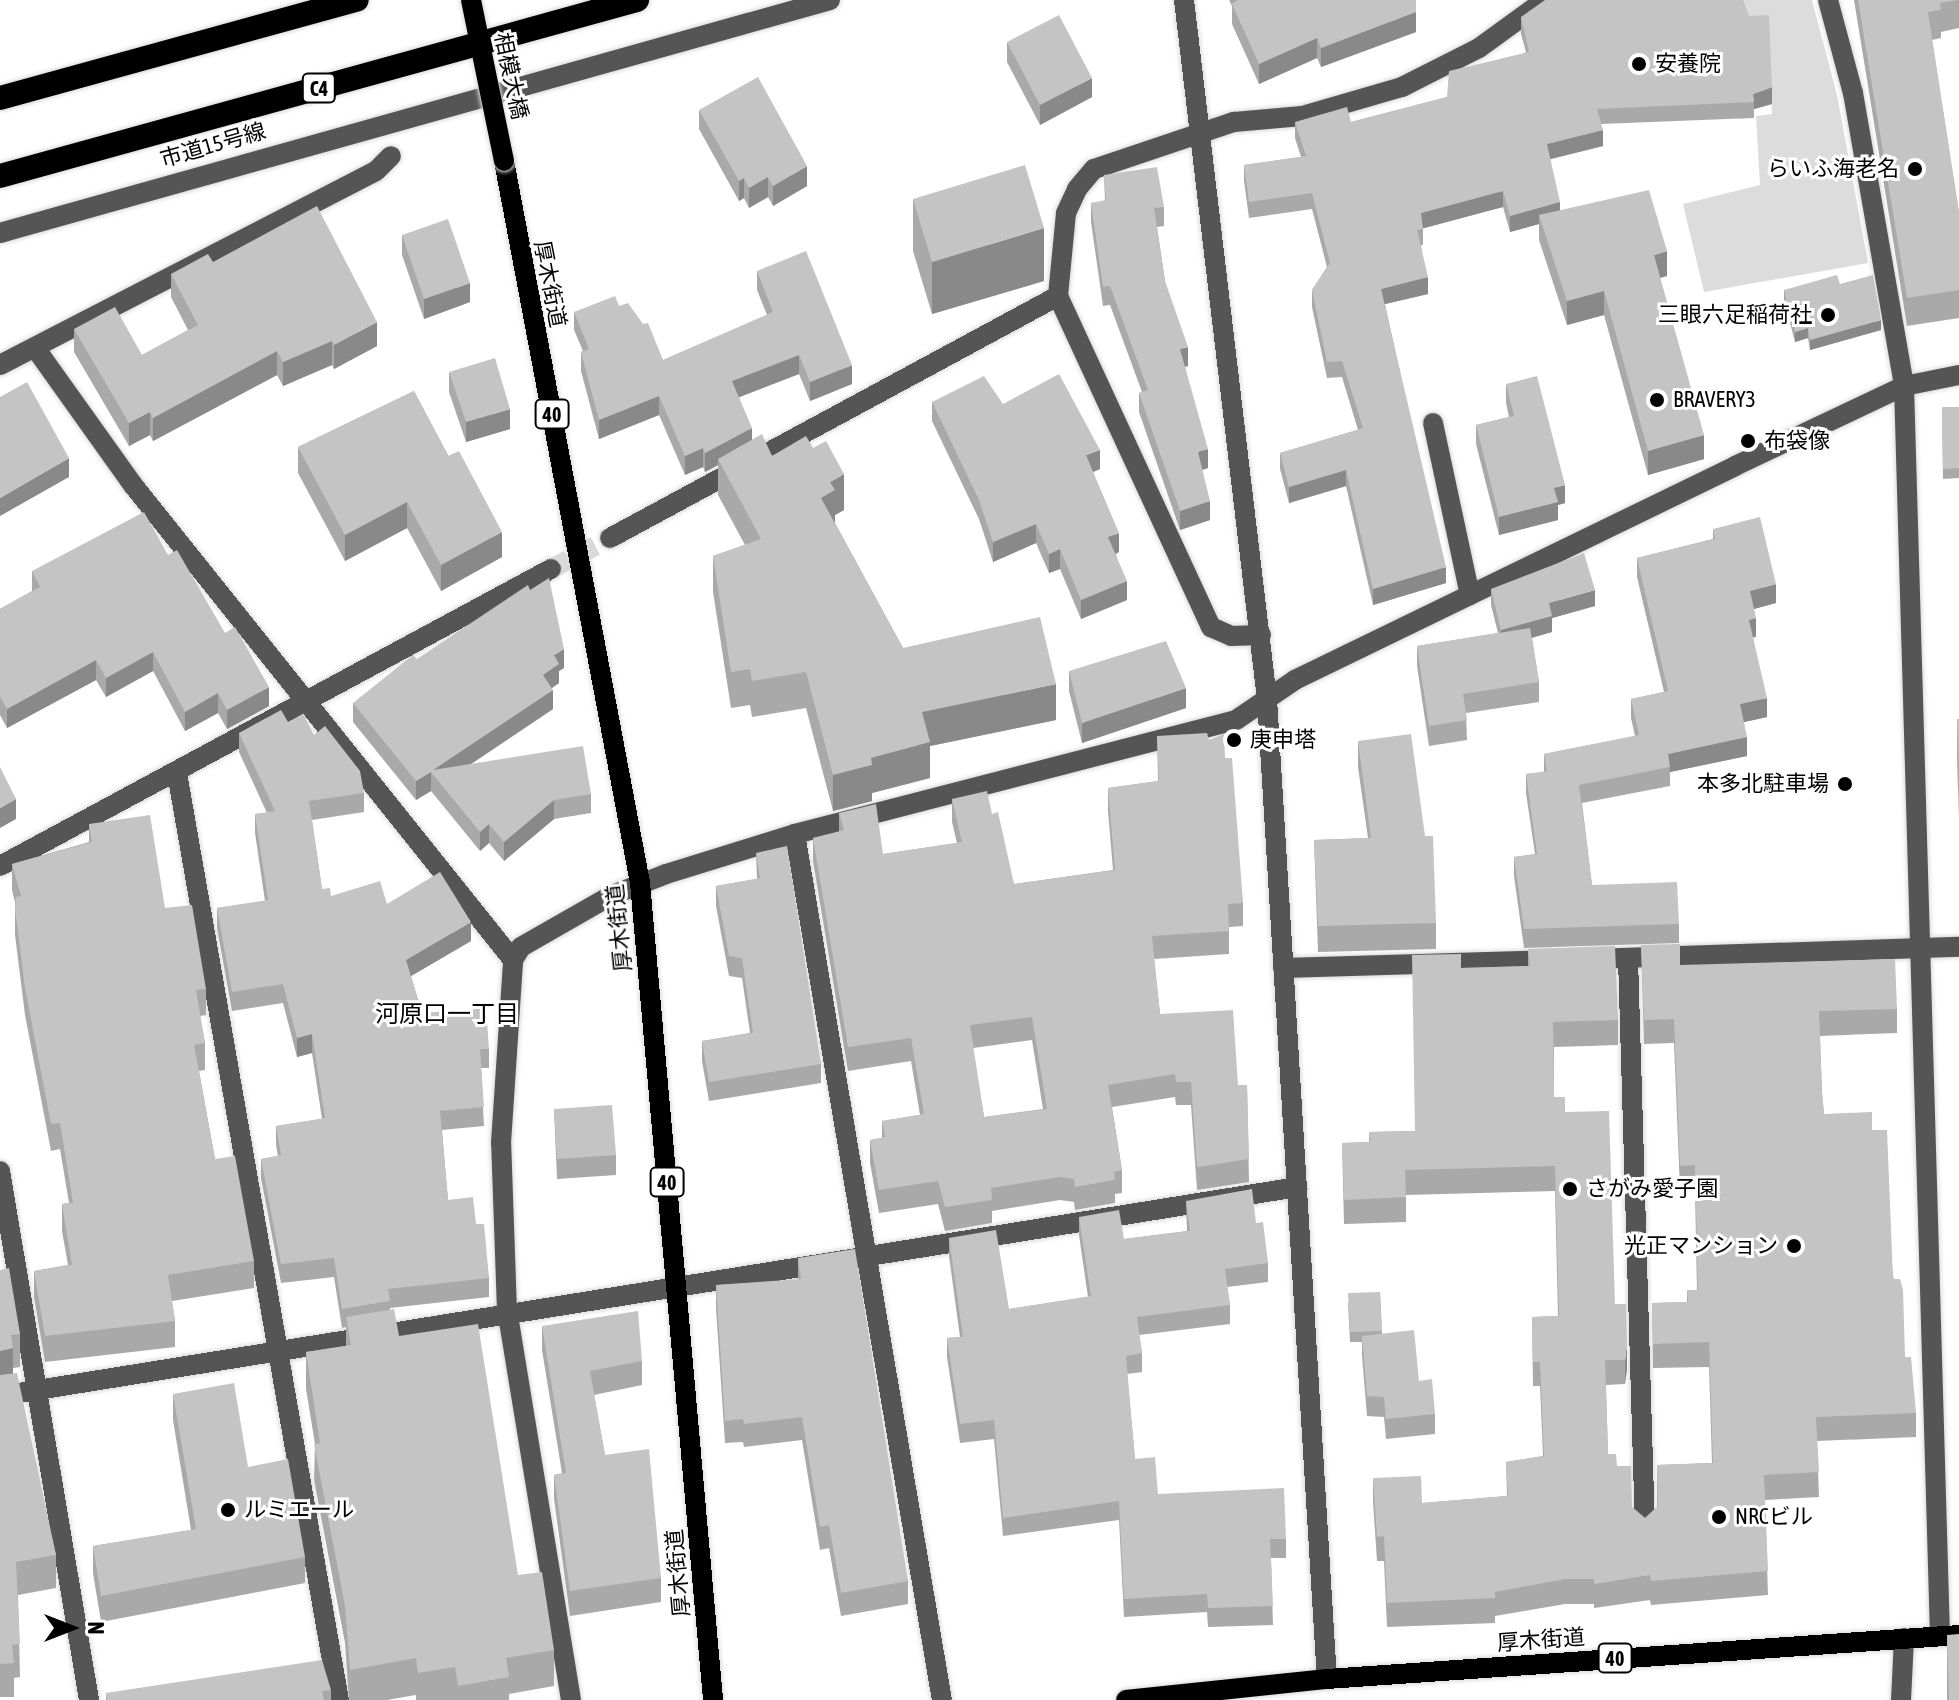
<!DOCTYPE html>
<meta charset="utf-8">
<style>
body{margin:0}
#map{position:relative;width:1959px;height:1700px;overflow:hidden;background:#fff;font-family:"Asap Condensed","Noto Sans JP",sans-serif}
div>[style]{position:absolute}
.green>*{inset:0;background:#dcdcdc}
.minor-tunnel>*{height:20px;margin-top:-10px;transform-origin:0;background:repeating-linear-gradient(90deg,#d9d9d9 0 20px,transparent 0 30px)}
.roads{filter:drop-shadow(0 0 2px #dbdbdb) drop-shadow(0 0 2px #dbdbdb)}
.minor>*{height:20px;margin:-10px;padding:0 10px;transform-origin:10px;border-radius:10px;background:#555}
.major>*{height:20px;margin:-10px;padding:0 10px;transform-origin:10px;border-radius:10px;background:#000}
.highway>*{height:24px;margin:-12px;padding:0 12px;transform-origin:12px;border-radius:12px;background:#000}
.bridges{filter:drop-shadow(0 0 2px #dbdbdb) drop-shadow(0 0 2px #dbdbdb)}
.major-bridge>*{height:20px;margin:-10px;padding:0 10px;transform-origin:10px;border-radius:10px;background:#000}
.highway-bridge>*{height:24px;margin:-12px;padding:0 12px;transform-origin:12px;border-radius:12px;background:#000}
.wall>*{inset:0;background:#a9a9a9}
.shaded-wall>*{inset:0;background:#898989}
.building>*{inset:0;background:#c4c4c4}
.dots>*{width:22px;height:22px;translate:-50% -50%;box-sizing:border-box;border:4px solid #fff;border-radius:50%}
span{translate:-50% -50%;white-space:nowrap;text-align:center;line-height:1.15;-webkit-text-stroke:6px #fff;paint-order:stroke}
.shield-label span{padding:2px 6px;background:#fff;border:2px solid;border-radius:6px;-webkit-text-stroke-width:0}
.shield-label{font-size:20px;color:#000;font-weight:700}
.poi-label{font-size:22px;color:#000}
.left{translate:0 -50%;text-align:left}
.right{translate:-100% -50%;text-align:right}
.street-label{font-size:22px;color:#000}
.neighbourhood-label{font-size:24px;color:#000}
.north{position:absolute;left:32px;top:1588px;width:80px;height:80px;-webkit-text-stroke:6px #fff;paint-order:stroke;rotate:90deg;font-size:22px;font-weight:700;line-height:32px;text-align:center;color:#000}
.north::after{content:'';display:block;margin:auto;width:28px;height:36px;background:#000;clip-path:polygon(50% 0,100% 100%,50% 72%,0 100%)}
</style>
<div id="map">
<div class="green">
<i style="clip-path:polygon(1738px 0,1812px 0,1837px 95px,1868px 263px,1704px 292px,1683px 204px,1760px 185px,1756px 116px,1772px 114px,1768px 32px,1745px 33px)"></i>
</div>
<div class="minor-tunnel">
<i style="left:551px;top:569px;width:67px;rotate:-27.7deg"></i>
</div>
<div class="roads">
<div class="minor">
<i style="left:1184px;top:0;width:704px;rotate:83.23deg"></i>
<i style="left:1267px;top:699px;width:982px;rotate:86.5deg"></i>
<i style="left:1828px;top:0;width:96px;rotate:75deg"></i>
<i style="left:1853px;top:93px;width:297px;rotate:80.1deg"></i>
<i style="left:1904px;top:386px;width:1250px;rotate:88.35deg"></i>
<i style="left:0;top:233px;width:862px;rotate:-15.68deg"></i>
<i style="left:1058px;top:296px;width:365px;rotate:65.2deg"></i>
<i style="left:1211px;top:627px;width:22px;rotate:24deg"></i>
<i style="left:1231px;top:636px;width:30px;rotate:-2deg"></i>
<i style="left:36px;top:349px;width:167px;rotate:54.5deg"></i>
<i style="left:133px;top:485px;width:608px;rotate:51.34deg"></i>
<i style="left:0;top:365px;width:423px;rotate:-27.3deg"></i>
<i style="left:376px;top:171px;width:21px;rotate:-45deg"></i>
<i style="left:1433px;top:423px;width:176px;rotate:77.9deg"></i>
<i style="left:610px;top:538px;width:509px;rotate:-28.38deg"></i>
<i style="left:1058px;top:296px;width:83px;rotate:-84.5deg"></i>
<i style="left:1066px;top:213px;width:26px;rotate:-65deg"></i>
<i style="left:1077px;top:189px;width:26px;rotate:-50deg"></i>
<i style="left:1094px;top:169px;width:148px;rotate:-18.6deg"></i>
<i style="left:1234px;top:122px;width:68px;rotate:-5deg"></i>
<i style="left:1302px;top:116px;width:104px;rotate:-16.2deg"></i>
<i style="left:1402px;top:87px;width:86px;rotate:-26.9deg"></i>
<i style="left:1479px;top:48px;width:82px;rotate:-36deg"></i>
<i style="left:177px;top:773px;width:941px;rotate:80.09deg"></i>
<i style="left:795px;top:834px;width:878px;rotate:80.37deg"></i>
<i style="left:0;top:866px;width:626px;rotate:-28.33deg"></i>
<i style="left:1628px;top:958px;width:572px;rotate:88.3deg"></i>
<i style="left:1591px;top:959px;width:368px;rotate:-1.9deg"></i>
<i style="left:1283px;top:968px;width:272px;rotate:-1.7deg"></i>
<i style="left:0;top:1171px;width:536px;rotate:80.45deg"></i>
<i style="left:0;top:1396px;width:1314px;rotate:-9.15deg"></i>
<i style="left:571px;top:1700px;width:394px;rotate:-99.3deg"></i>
<i style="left:507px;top:1311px;width:168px;rotate:-92deg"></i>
<i style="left:501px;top:1143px;width:183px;rotate:-86.2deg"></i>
<i style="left:513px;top:960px;width:15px;rotate:-58deg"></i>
<i style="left:521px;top:947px;width:103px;rotate:-29.8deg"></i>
<i style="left:610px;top:896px;width:60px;rotate:-21.4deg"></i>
<i style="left:666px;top:874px;width:135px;rotate:-17.2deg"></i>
<i style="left:795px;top:834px;width:455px;rotate:-14.5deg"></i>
<i style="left:1236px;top:720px;width:71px;rotate:-34.1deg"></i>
<i style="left:1295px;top:680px;width:489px;rotate:-25.9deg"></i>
<i style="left:1735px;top:466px;width:187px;rotate:-25.3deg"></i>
<i style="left:1904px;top:386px;width:56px;rotate:-11.3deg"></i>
<i style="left:1901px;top:1700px;width:62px;rotate:-87.2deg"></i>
</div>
<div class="major">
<i style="left:504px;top:161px;width:735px;rotate:79.33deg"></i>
<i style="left:640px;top:883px;width:820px;rotate:84.89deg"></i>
<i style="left:1126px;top:1700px;width:202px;rotate:-6deg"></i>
<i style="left:1327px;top:1679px;width:634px;rotate:-3.98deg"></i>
</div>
<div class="highway">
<i style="left:0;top:98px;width:370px;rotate:-15.4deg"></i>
</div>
</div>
<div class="bridges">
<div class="major-bridge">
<i style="left:471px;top:0;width:164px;rotate:78.4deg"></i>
</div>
<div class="highway-bridge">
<i style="left:0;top:176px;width:661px;rotate:-15.45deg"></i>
</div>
</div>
<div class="wall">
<i style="clip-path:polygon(1229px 0,1416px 0,1416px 32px,1321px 67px,1317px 58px,1259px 84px,1232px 24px,1232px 6px)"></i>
<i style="clip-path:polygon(1854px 0,1959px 0,1959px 28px,1941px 32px,1941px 38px,1932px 40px,1959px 213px,1959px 318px,1907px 326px)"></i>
<i style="clip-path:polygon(1521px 17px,1772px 104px,1754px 109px,1754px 118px,1601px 124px,1603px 146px,1550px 159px,1560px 210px,1667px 276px,1660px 278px,1704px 459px,1648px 475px,1604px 315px,1567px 325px,1539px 240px,1539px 224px,1510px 232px,1503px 207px,1423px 228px,1423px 245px,1421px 245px,1428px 294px,1385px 304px,1446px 583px,1373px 605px,1346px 486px,1289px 503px,1280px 469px,1280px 453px,1358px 430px,1342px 377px,1327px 378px,1312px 307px,1312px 290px,1327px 267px,1312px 209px,1249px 218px,1244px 181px,1244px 165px,1301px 157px,1295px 138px,1295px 122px,1351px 122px,1447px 97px,1526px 52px,1521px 34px)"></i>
<i style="clip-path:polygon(1007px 42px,1092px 97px,1040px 125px,1007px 62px)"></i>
<i style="clip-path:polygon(699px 110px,807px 186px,773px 206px,768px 197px,749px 208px,744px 198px,739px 201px,699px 129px)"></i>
<i style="clip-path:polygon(1104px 175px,1164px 207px,1164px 226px,1157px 227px,1165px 281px,1188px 366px,1185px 367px,1208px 468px,1202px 470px,1210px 520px,1180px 530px,1139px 412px,1139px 393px,1142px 392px,1110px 305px,1103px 306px,1091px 222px,1091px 203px,1105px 201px)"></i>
<i style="clip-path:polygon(913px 199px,1044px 281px,932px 314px,913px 251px)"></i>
<i style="clip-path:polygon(402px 235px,470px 302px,424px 319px,402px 255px)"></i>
<i style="clip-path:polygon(213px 262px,377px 346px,334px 369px,332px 365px,283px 386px,277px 375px,153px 441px,150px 435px,129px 446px,74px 352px,74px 329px,142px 355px,188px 330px,171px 297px,171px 274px)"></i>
<i style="clip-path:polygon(757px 271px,852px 384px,810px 401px,799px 374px,739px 397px,752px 440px,844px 510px,835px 515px,835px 523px,903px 648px,1056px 720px,930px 746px,930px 778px,872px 793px,872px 801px,833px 811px,806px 708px,752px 717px,750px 705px,731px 708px,713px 592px,713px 556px,745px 545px,718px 495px,718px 465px,705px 472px,703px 467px,685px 475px,659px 415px,599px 439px,581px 371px,581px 352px,583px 351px,574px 330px,574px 312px,619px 306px,663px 360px,767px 315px,757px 290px)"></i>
<i style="clip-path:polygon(1840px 284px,1881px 330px,1810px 350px,1808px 338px,1795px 342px,1784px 300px,1784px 290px)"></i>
<i style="clip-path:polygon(449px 372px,510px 429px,466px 442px,449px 392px)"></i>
<i style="clip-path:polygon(1506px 384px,1565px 503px,1558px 505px,1558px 520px,1499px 535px,1476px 444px,1476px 425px,1509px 417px,1506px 403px)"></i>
<i style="clip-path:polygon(414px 391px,502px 557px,441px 591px,407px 528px,345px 561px,298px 473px,298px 447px)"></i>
<i style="clip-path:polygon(932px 402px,1003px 404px,1100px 469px,1093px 472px,1119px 552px,1116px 554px,1127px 600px,1081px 619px,1060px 569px,1049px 573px,1036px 543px,993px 562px,979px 519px,932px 421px)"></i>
<i style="clip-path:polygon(1942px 407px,1959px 407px,1959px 478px,1943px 479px)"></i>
<i style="clip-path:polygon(1713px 529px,1776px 603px,1754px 609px,1756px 637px,1753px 637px,1767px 717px,1744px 722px,1747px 756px,1670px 772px,1670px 786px,1582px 803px,1592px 885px,1679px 924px,1679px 943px,1524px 948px,1514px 876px,1514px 857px,1535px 854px,1526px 793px,1526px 774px,1544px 772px,1544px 754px,1635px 736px,1631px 718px,1631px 699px,1664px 692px,1637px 577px,1637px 558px,1713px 539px)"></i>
<i style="clip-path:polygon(168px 555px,269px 706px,227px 729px,218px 713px,185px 731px,153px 671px,106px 697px,96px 680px,7px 728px,0 715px,0 609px,32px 591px,32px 571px)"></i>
<i style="clip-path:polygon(1491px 589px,1595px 606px,1552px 618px,1552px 632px,1532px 638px,1539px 682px,1539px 702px,1466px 713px,1467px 740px,1429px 746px,1417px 666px,1417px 646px,1498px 633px,1491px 605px)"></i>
<i style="clip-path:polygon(564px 668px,559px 671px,559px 683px,552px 688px,553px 709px,471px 764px,591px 794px,591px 813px,554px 819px,504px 861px,489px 843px,480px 851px,431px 791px,416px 800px,353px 722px,353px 703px)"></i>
<i style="clip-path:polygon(1069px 671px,1186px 708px,1082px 743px,1069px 691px)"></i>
<i style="clip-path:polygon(1957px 719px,1959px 719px,1959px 817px,1957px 761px)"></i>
<i style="clip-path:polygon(288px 722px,314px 735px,364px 793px,364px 812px,312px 820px,322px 889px,331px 896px,387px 904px,471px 941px,411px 976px,422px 1013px,489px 1049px,489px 1068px,481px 1068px,484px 1126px,442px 1130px,448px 1200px,476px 1224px,489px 1278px,489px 1297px,390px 1308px,390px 1310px,399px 1336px,554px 1650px,554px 1686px,509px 1694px,509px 1700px,416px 1700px,416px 1695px,387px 1700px,349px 1700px,345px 1643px,314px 1480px,315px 1444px,306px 1389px,306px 1352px,346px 1346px,346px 1327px,342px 1328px,334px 1277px,281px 1283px,261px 1178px,261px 1159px,278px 1156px,276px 1145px,276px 1126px,322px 1119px,312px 1053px,297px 1057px,283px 1003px,232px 1011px,217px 928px,217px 908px,265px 901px,255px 833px,255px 814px,267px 813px,239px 752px,239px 733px)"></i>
<i style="clip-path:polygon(evenodd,1157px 736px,1209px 740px,1225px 758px,1243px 903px,1243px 926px,1229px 927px,1229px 954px,1154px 959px,1160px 1014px,1238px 1085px,1247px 1085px,1249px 1182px,1197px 1190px,1191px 1105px,1176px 1105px,1175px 1097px,1112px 1107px,1122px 1170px,1122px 1193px,1115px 1194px,1115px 1203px,1075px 1210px,1074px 1202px,1060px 1200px,992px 1211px,992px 1223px,945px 1231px,938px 1204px,879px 1213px,870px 1163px,870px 1140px,882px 1138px,882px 1121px,920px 1115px,911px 1061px,848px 1071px,813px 861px,813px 838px,839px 832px,839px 813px,883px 854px,957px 843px,952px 822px,952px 799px,992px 814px,1014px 884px,1113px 870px,1108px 811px,1108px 788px,1158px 781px,1157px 736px,1032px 1040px,1043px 1109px,984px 1117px,973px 1048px,1032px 1040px)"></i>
<i style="clip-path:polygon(1358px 741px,1436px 923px,1436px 949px,1318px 952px,1314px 840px,1368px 838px,1358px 767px)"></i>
<i style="clip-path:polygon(89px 824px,165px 908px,206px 989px,206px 1015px,200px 1016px,205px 1043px,205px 1070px,199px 1071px,215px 1159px,254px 1261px,254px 1288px,172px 1301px,175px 1321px,175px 1347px,45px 1362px,34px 1297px,34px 1271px,68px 1265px,62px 1231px,62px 1204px,69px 1203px,60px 1149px,51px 1151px,25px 1015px,15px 935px,15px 902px,12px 890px,12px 864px,89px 842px)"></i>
<i style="clip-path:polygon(756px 853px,821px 1064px,821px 1083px,709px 1101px,702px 1061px,702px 1041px,750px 1033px,742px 978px,729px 976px,716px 906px,716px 886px,757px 879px)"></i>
<i style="clip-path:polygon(1641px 945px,1680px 965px,1897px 1009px,1897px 1033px,1820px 1036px,1822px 1093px,1824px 1114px,1872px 1130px,1905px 1357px,1916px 1413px,1916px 1437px,1817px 1441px,1819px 1497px,1765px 1500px,1768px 1595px,1651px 1605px,1650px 1600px,1594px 1608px,1594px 1604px,1565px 1604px,1495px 1616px,1495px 1623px,1387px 1627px,1384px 1561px,1377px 1561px,1373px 1502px,1373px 1478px,1422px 1503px,1507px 1496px,1506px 1462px,1543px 1456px,1540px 1386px,1533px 1386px,1532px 1317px,1558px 1316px,1555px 1191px,1406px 1195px,1406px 1222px,1344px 1224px,1342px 1143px,1369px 1142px,1369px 1132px,1415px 1131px,1461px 968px,1528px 966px,1528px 949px,1618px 1020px,1618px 1045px,1554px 1047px,1554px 1097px,1565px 1112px,1615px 1304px,1627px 1369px,1625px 1384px,1606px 1385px,1608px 1454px,1617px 1466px,1632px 1507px,1645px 1518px,1657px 1507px,1657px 1465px,1712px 1463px,1709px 1367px,1653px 1368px,1652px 1303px,1687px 1302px,1687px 1290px,1697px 1290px,1695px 1190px,1680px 1190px,1674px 1043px,1644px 1044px)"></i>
<i style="clip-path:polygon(554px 1109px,616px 1155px,616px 1175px,557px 1179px)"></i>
<i style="clip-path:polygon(1186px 1201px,1256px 1223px,1268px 1263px,1268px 1282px,1227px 1287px,1230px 1305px,1230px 1324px,1139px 1335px,1142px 1353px,1142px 1372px,1127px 1374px,1135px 1459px,1158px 1494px,1286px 1539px,1286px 1558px,1271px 1558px,1273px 1625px,1208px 1627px,1207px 1612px,1124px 1617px,1119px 1520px,1003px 1536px,994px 1439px,960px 1443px,947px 1357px,947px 1338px,960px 1337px,949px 1256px,949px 1238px,1009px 1309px,1088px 1297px,1079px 1235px,1079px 1217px,1124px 1239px,1187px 1231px)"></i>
<i style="clip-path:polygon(798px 1258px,908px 1581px,908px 1604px,841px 1616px,829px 1548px,820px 1550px,802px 1440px,744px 1447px,743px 1442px,725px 1443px,716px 1308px,716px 1285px,798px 1280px)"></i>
<i style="clip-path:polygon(0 1270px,20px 1334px,20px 1367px,13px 1368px,13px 1374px,56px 1555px,56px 1588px,18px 1595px,20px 1677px,14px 1678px,14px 1697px,0 1697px)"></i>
<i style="clip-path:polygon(1380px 1292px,1382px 1334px,1419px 1381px,1435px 1414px,1435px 1434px,1386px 1439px,1384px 1417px,1367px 1416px,1362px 1356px,1362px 1342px,1350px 1342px,1348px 1303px)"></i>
<i style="clip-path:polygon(542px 1326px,642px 1361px,642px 1385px,594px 1395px,605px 1455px,661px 1578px,661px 1602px,570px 1616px,554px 1499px,554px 1475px,562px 1473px,542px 1350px)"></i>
<i style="clip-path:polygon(173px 1394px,305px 1557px,305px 1583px,101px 1622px,93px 1573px,93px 1546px,191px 1530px,173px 1420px)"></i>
<i style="clip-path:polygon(1947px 1635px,1959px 1700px,1947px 1700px)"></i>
<i style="clip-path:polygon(331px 1690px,331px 1700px,106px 1700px,106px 1693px)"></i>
</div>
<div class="shaded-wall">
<i style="clip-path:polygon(1416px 12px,1416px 32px,1321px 67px,1321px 48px)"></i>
<i style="clip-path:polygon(1317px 38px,1317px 58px,1259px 84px,1259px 64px)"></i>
<i style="clip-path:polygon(1092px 78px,1092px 97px,1040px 125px,1040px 105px)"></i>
<i style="clip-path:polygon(1772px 87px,1772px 104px,1754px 109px,1753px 94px)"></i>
<i style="clip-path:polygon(1603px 130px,1603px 146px,1547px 160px,1547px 144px)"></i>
<i style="clip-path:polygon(807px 166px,807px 186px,773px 206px,773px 186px)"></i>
<i style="clip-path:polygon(768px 177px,768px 197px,749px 208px,749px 188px)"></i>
<i style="clip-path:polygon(744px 178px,744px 198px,739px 201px,739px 181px)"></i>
<i style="clip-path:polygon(1503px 191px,1503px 207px,1421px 229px,1421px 213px)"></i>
<i style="clip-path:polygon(1560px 202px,1560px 219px,1539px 215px,1539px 224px,1510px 232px,1510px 216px)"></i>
<i style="clip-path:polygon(1044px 228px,1044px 281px,932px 314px,932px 262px)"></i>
<i style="clip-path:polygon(1667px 251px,1667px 276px,1654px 279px,1654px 255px)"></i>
<i style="clip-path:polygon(1428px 277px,1428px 294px,1381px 305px,1381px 289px)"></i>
<i style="clip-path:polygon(470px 283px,470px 302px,424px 319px,424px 299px)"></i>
<i style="clip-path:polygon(1604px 291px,1604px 315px,1567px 325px,1567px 301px)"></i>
<i style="clip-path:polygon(1881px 320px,1881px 330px,1810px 350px,1810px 340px)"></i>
<i style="clip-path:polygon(377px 322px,377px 346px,334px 369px,334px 345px)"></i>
<i style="clip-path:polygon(1808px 328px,1808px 338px,1795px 342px,1795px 332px)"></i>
<i style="clip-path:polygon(332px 341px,332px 365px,283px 386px,283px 362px)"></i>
<i style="clip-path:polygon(1188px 347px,1188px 366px,1180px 368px,1180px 349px)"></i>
<i style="clip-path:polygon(277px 351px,277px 375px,153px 441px,153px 418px)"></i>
<i style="clip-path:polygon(799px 355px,799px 374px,732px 400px,732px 381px)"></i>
<i style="clip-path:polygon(852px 365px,852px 384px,810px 401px,810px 382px)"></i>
<i style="clip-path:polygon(659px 396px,659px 415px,599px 439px,599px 420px)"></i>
<i style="clip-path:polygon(510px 409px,510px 429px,466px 442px,466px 422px)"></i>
<i style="clip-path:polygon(150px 412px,150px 435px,129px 446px,129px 423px)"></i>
<i style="clip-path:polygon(752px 428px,752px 447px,718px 459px,718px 465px,705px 472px,705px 453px)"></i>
<i style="clip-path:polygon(1704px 435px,1704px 459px,1648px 475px,1648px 451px)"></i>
<i style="clip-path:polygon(703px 448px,703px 467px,685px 475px,685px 456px)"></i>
<i style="clip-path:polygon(1208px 449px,1208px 468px,1198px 471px,1198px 452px)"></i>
<i style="clip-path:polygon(1100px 450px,1100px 469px,1086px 475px,1086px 455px)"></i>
<i style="clip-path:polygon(69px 458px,69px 477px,0 516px,0 498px)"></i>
<i style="clip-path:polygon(1346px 470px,1346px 486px,1289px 503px,1289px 487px)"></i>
<i style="clip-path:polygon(844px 474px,844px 510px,835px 515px,835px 526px,821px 498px,830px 482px)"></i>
<i style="clip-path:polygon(1565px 485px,1565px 503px,1558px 505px,1558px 520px,1499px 535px,1499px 517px,1554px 488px)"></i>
<i style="clip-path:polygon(1210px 501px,1210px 520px,1180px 530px,1180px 511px)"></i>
<i style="clip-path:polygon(407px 502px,407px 528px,345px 561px,345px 535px)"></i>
<i style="clip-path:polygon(1036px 524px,1036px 543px,993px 562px,993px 542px)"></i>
<i style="clip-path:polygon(502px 532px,502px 557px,441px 591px,441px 565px)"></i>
<i style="clip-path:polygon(1119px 533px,1119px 552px,1108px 557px,1108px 537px)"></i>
<i style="clip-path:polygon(1060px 549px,1060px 569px,1049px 573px,1049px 554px)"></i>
<i style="clip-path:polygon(1446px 567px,1446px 583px,1373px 605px,1373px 589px)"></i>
<i style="clip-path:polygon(1127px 581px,1127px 600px,1081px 619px,1081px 600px)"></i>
<i style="clip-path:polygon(1776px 584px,1776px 603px,1750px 610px,1750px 591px)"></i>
<i style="clip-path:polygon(1595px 590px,1595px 606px,1552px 618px,1552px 632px,1501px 646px,1501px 630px,1549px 603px)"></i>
<i style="clip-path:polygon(1756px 618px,1756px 637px,1749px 638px,1749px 620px)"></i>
<i style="clip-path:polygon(564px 649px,564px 668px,559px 671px,559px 683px,543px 694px,543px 675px,554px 655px)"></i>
<i style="clip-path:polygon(153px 652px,153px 671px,106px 697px,106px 678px)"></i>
<i style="clip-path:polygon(96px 660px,96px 680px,7px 728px,7px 709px)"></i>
<i style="clip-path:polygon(1056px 684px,1056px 720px,930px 746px,930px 778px,872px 793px,872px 801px,833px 811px,833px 775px,871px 758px,922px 712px)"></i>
<i style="clip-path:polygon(269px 687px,269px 706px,227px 729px,227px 710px)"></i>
<i style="clip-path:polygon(1186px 688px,1186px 708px,1082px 743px,1082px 723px)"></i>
<i style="clip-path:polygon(553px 690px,553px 709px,441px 784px,433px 770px)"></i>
<i style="clip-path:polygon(218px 693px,218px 713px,185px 731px,185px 712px)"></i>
<i style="clip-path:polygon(1767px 698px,1767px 717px,1740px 723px,1740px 704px)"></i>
<i style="clip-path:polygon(1747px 737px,1747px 756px,1670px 772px,1668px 754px)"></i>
<i style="clip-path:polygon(431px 772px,431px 791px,416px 800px,416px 781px)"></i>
<i style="clip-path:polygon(16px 799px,16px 819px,0 828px,0 808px)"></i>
<i style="clip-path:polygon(554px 800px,554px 819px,504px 861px,504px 842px)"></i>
<i style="clip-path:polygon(489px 824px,489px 843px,480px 851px,480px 832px)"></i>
<i style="clip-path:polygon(471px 922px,471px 941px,406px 979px,406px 960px)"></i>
<i style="clip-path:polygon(312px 1034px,312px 1053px,297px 1057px,297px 1038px)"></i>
<i style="clip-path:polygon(1627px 1344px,1627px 1369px,1625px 1384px,1625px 1360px)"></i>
<i style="clip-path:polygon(13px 1348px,13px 1381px,0 1384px,0 1351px)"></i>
</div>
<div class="building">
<i style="clip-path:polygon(1238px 0,1416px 0,1416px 12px,1321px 48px,1317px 38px,1259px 64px,1232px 4px)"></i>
<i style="clip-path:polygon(1545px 0,1743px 0,1749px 16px,1769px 15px,1772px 87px,1753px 94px,1754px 102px,1597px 109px,1603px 130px,1547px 144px,1560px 202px,1510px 216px,1503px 191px,1421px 213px,1423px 229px,1417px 230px,1428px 277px,1381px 289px,1446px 567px,1373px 589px,1346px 470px,1289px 487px,1280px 453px,1363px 428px,1342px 361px,1327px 362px,1312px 290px,1330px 263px,1312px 193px,1249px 202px,1244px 165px,1306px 156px,1295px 122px,1347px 107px,1351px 122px,1447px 97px,1449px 71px,1529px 52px,1521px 17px)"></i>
<i style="clip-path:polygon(1858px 0,1957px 0,1940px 3px,1941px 10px,1928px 12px,1959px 213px,1959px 290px,1907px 298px)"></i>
<i style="clip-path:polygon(1059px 15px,1092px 78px,1040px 105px,1007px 42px)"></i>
<i style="clip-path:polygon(758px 77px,807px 166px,773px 186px,768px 177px,749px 188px,744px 178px,739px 181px,699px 110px)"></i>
<i style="clip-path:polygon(1025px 165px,1044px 228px,932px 262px,913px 199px)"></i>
<i style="clip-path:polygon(1157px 167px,1164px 207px,1154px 208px,1165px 281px,1188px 347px,1180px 349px,1208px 449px,1198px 452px,1210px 501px,1180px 511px,1139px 393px,1148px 390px,1110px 286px,1103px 287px,1091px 203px,1106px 200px,1104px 175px)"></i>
<i style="clip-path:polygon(1649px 190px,1667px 251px,1654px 255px,1704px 435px,1648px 451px,1604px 291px,1567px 301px,1539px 215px)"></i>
<i style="clip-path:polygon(317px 206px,377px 322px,334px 345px,332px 341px,283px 362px,277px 351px,153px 418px,150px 412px,129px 423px,74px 329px,115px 307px,142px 355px,198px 325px,171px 274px,208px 254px,213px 262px)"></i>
<i style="clip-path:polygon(448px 219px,470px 283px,424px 299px,402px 235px)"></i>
<i style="clip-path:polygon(806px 251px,852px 365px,810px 382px,799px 355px,732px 381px,752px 428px,705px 453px,703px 448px,685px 456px,659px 396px,599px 420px,581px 352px,589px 349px,574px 312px,615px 296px,619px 306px,628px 303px,643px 324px,648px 323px,663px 360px,773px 312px,757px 271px)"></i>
<i style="clip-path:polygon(1837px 275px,1840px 284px,1873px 275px,1881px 320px,1810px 340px,1808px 328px,1795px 332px,1784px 290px)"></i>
<i style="clip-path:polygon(495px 358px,510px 409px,466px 422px,449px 372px)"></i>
<i style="clip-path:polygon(1059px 374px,1100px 450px,1086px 455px,1119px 533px,1108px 537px,1127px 581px,1081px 600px,1060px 549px,1049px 554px,1036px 524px,993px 542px,979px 500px,932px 402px,984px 376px,1003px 404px)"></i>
<i style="clip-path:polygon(1537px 376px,1565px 485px,1554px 488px,1558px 502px,1499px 517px,1476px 425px,1514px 416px,1506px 384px)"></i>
<i style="clip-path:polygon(27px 382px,69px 458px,0 498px,0 397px)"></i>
<i style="clip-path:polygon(414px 391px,448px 456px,459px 451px,502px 532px,441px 565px,407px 502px,345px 535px,298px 447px)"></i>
<i style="clip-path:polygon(1942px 407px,1959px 407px,1959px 468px,1943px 469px)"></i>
<i style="clip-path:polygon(762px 434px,772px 456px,806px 436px,813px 448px,826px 441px,844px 474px,830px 482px,835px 490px,821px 498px,903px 648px,1040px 617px,1056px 684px,922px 712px,930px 742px,871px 758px,872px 765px,833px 775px,806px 672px,752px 681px,750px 669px,731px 672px,713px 556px,761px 539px,718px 459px)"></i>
<i style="clip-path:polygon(144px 512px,168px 555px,177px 550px,225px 633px,235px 627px,269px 687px,227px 710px,218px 693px,185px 712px,153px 652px,106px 678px,96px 660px,7px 709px,0 696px,0 609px,40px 587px,32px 571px)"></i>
<i style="clip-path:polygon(1760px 517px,1776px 584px,1750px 591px,1756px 618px,1749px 620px,1767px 698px,1740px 704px,1747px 737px,1668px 754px,1670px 767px,1579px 785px,1592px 885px,1677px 882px,1679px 924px,1524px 929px,1514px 857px,1537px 854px,1526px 774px,1547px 771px,1544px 754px,1639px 735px,1631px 699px,1668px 691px,1637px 558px,1715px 539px,1713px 529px)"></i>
<i style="clip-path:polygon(1584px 553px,1595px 590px,1549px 603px,1552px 616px,1501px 630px,1491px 589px)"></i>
<i style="clip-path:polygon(549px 578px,564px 649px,554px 655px,559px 664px,543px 675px,553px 690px,433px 770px,583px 746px,591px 794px,554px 800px,504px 842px,489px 824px,480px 832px,431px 772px,416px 781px,353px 703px,413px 655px,417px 659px,528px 585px,530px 590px)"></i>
<i style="clip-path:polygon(1530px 628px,1539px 682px,1463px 694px,1467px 720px,1429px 726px,1417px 646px)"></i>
<i style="clip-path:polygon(1166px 641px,1186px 688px,1082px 723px,1069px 671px)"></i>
<i style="clip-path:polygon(281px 710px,288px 722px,303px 714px,314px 735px,325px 726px,360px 771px,364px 793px,309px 801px,322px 889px,330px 888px,331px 896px,380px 881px,387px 904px,440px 872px,471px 922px,406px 960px,422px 1013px,486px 1008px,489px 1049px,480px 1049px,484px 1107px,440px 1111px,448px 1200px,473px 1197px,476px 1224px,484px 1224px,489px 1278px,388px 1289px,390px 1301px,342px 1309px,334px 1258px,281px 1264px,261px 1159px,281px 1155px,276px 1126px,325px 1118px,312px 1034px,297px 1038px,283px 984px,232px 992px,217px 908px,268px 900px,255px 814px,275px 811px,239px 733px)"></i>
<i style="clip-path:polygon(1957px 719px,1959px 719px,1959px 774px)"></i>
<i style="clip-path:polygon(evenodd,1207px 733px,1209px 740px,1224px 734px,1225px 758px,1232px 758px,1243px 903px,1228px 904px,1229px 931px,1152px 936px,1160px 1014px,1233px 1010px,1238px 1085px,1247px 1085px,1249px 1159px,1197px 1167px,1191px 1082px,1176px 1082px,1175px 1074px,1108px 1085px,1122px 1170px,1114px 1172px,1115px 1180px,1075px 1187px,1074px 1179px,1060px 1177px,991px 1188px,992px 1200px,945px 1207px,938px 1181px,879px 1190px,870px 1140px,885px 1137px,882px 1121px,924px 1114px,911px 1038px,848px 1047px,813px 838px,844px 830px,839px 813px,876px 804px,883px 854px,962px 842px,952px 799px,987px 791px,992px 814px,998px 812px,1014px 884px,1115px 870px,1108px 788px,1159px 781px,1157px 736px,1207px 733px,1032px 1017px,1047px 1109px,984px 1117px,970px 1025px,1032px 1017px)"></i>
<i style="clip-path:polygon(1411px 734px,1425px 836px,1433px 836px,1436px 923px,1318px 926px,1314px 840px,1371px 838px,1358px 741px)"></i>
<i style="clip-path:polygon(0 767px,16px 799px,0 808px)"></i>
<i style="clip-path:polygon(150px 815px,165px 908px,192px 905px,206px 989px,196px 990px,205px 1043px,194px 1045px,215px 1159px,235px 1156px,254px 1261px,168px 1275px,175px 1321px,45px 1336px,34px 1271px,72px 1265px,62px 1204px,73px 1203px,60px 1123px,51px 1124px,25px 988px,15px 908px,16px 897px,21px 896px,12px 864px,92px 842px,89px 824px)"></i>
<i style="clip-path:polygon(787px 846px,821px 1064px,709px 1082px,702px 1041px,753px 1033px,742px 958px,729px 956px,716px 886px,760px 878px,756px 853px)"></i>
<i style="clip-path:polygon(1680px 944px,1680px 965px,1895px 959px,1897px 1009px,1819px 1011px,1822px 1093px,1824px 1114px,1872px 1112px,1872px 1130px,1887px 1130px,1893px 1279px,1900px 1279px,1903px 1290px,1905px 1357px,1911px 1357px,1916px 1413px,1816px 1417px,1819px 1472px,1764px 1475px,1768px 1571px,1651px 1581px,1650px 1575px,1594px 1584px,1594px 1579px,1565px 1579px,1495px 1592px,1495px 1598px,1387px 1603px,1384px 1536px,1377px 1537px,1373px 1478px,1421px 1476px,1422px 1503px,1508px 1496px,1506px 1462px,1544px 1456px,1540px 1362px,1533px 1362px,1532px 1317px,1559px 1316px,1555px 1166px,1405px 1170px,1406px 1197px,1344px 1200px,1342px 1143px,1370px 1142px,1369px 1132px,1415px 1131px,1412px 955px,1461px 954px,1461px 968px,1530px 966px,1528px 949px,1615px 946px,1618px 1020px,1553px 1022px,1554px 1097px,1565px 1097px,1565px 1112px,1609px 1111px,1615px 1304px,1626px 1304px,1627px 1344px,1625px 1360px,1605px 1360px,1608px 1454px,1616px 1454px,1617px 1466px,1631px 1466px,1632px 1507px,1645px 1518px,1658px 1506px,1657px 1465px,1713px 1463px,1709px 1342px,1653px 1344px,1652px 1303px,1688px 1302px,1687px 1290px,1698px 1290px,1695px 1165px,1680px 1166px,1674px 1019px,1644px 1020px,1641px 945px)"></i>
<i style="clip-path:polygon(612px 1105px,616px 1155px,557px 1159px,554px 1109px)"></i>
<i style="clip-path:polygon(1252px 1189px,1256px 1223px,1263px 1222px,1268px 1263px,1225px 1269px,1230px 1305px,1137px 1317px,1142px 1353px,1126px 1356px,1135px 1459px,1155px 1457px,1158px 1494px,1284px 1488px,1286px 1539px,1270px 1539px,1273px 1606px,1208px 1608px,1207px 1594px,1124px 1599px,1119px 1501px,1003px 1518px,994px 1420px,960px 1424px,947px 1338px,963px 1337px,949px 1238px,996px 1230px,1009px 1309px,1091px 1296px,1079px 1217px,1119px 1210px,1124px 1239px,1190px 1231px,1186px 1201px)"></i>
<i style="clip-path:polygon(855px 1249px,908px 1581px,841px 1593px,829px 1525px,820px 1527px,802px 1417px,744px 1424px,743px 1419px,725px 1421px,716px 1285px,801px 1279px,798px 1258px)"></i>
<i style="clip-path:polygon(9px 1268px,20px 1334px,11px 1335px,13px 1348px,0 1351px,0 1270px)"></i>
<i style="clip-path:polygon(1380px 1292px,1382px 1331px,1350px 1332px,1348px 1293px)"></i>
<i style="clip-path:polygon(394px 1309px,399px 1336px,478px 1324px,518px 1575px,542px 1572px,554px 1650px,506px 1658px,509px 1677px,458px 1686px,455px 1667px,418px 1673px,416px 1658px,350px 1670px,345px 1606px,314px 1444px,320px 1443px,306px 1352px,351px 1345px,346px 1317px)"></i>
<i style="clip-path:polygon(638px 1311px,642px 1361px,590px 1371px,605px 1455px,649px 1449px,661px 1578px,570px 1591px,554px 1475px,566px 1473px,542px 1326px)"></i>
<i style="clip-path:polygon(1414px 1330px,1419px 1381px,1432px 1379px,1435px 1414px,1386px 1419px,1384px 1397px,1367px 1396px,1362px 1336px)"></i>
<i style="clip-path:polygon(17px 1373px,56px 1555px,16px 1562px,20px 1644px,12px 1645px,14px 1663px,0 1664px,0 1375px)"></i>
<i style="clip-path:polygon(234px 1383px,248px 1467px,288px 1459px,305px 1557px,101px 1596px,93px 1546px,196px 1529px,173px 1394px)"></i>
<i style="clip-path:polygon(1959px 1634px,1959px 1700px,1949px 1700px,1947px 1635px)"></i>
<i style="clip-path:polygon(322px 1660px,331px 1690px,322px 1691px,324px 1700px,107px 1700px,106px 1693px)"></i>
</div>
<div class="dots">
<i style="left:1639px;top:64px;background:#000"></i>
<i style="left:1915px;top:169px;background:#000"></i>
<i style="left:1828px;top:315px;background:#000"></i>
<i style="left:1657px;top:400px;background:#000"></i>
<i style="left:1748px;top:441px;background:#000"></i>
<i style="left:1234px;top:740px;background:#000"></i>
<i style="left:1845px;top:784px;background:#000"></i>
<i style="left:1570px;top:1189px;background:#000"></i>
<i style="left:1794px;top:1246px;background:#000"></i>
<i style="left:228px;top:1510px;background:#000"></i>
<i style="left:1719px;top:1517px;background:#000"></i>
</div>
<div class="shield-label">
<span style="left:319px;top:88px">C4</span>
<span style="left:552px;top:414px">40</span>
<span style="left:667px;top:1182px">40</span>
<span style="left:1615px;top:1658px">40</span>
</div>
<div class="poi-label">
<span class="left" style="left:1655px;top:64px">安養院</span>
<span class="right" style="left:1899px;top:169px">らいふ海老名</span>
<span class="right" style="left:1812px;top:315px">三眼六足稲荷社</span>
<span class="left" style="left:1673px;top:400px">BRAVERY3</span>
<span class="left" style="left:1764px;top:441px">布袋像</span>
<span class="left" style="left:1250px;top:740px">庚申塔</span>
<span class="right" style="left:1829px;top:784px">本多北駐車場</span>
<span class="left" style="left:1586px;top:1189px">さがみ愛子園</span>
<span class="right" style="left:1778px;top:1246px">光正マンション</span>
<span class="left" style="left:244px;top:1510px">ルミエール</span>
<span class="left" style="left:1735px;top:1517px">NRCビル</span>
</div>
<div class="street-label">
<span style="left:511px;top:76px;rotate:78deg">相模大橋</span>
<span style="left:213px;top:145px;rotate:-16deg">市道15号線</span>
<span style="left:550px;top:284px;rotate:79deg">厚木街道</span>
<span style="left:619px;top:928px;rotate:-96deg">厚木街道</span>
<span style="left:678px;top:1573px;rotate:-95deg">厚木街道</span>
<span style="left:1541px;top:1640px;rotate:-4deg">厚木街道</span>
</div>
<div class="neighbourhood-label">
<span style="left:447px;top:1014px">河原口一丁目</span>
</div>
<div class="north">N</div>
</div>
